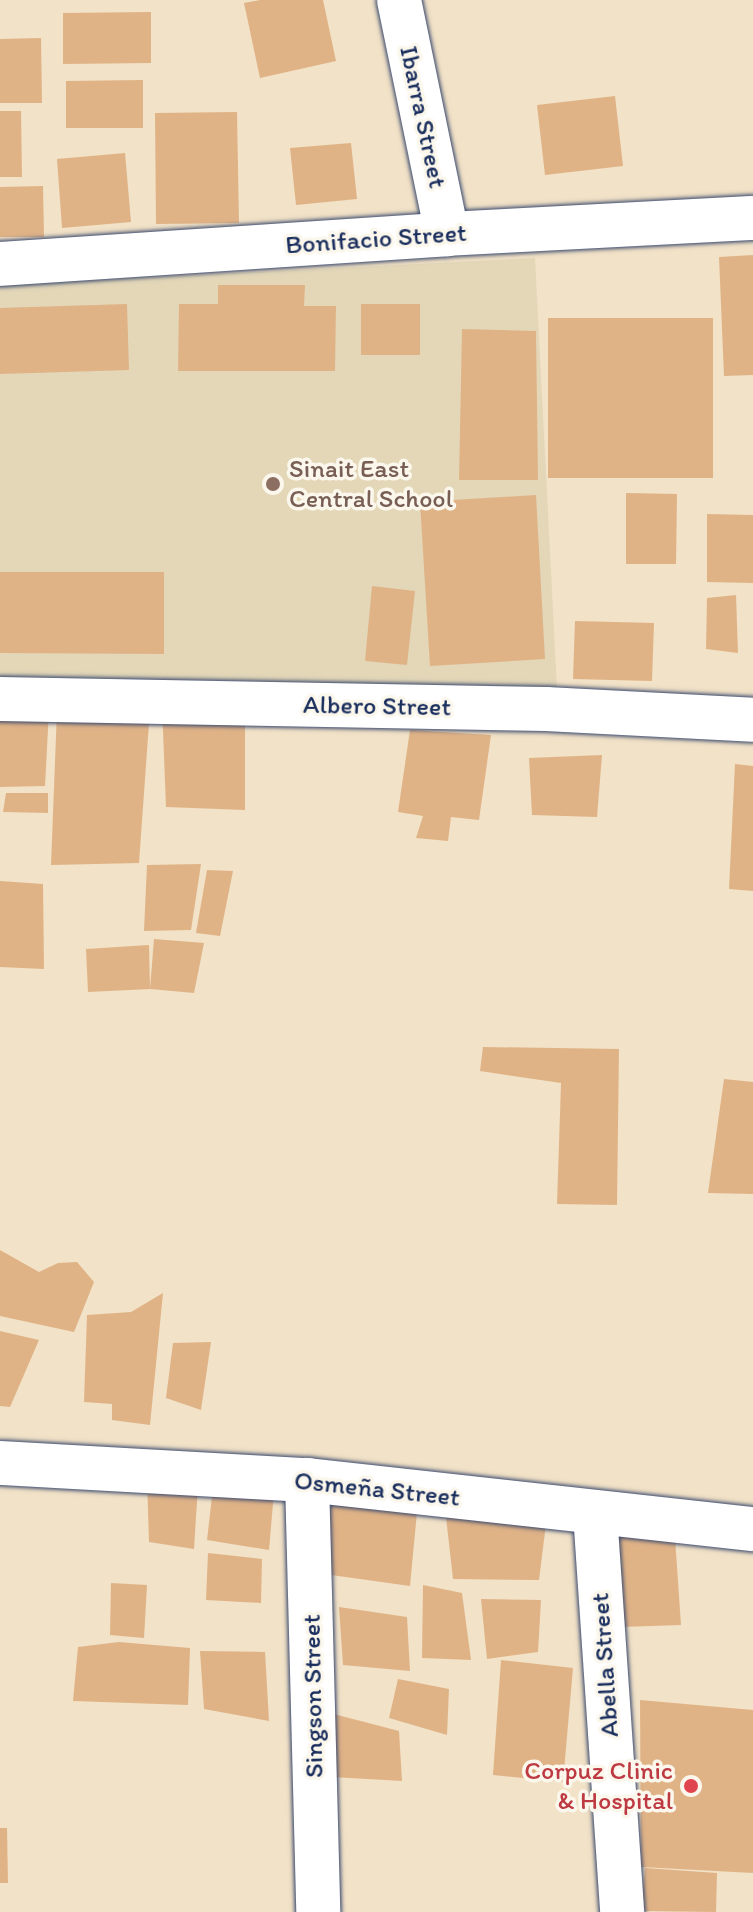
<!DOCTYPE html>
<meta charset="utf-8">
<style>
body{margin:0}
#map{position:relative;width:753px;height:1912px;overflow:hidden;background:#f2e2c7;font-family:Itim,sans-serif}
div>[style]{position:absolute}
.built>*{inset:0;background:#e3d7b8}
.building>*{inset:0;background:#e0b387}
.roads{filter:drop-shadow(0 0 2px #3b4a6e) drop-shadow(0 0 2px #3b4a6e)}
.minor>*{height:44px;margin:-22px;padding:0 22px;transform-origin:22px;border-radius:22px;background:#fff}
.dots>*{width:22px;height:22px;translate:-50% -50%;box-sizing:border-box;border:4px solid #fbf7ec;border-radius:50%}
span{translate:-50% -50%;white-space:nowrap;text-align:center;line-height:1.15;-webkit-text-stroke:7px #fbf7ec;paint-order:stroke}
.street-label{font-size:26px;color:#1b2f5e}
.education-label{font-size:26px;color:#785e54}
.left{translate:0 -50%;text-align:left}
.health-label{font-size:26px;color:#be3a42}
.right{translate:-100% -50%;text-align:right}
</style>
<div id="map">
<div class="built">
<i style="clip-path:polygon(535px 258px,557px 689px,0 683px,0 285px)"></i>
</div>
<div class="building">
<i style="clip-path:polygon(260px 0,323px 0,336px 61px,260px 78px,244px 3px)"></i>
<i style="clip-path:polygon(151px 12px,151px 63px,63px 64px,63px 13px)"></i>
<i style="clip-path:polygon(41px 38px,42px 103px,0 103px,0 39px)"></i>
<i style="clip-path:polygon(143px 80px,143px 128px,66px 128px,66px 81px)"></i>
<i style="clip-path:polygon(615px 96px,623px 166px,545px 175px,537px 105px)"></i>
<i style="clip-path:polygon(0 111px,21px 111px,22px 177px,0 177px)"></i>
<i style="clip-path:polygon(237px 112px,239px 223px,156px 224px,155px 113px)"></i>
<i style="clip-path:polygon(351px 143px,357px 199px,296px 205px,290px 148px)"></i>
<i style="clip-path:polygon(125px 153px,131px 222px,62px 228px,57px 159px)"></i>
<i style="clip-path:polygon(43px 186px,44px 237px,0 237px,0 187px)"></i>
<i style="clip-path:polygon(753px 255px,753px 375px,724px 376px,719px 257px)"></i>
<i style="clip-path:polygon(218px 285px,305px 285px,304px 306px,336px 306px,335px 371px,178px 371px,179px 304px,218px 304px)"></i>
<i style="clip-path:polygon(127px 304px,129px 370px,0 374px,0 308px)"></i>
<i style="clip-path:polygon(361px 304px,420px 304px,420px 355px,361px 355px)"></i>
<i style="clip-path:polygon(548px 318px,713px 318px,713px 478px,548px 478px)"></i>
<i style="clip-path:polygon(462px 329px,536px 331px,538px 480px,459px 480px)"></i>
<i style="clip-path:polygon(626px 493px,677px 494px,676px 564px,626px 564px)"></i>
<i style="clip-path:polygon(536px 495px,545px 659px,430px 666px,420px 502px)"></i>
<i style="clip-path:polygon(707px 514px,753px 515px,753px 583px,707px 582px)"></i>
<i style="clip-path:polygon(0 572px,164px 572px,164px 654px,0 653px)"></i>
<i style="clip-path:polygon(372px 586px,415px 591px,407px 665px,365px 661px)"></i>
<i style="clip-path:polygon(736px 595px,738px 653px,706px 649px,707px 598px)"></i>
<i style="clip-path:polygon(575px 621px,654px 623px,652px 681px,573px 679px)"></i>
<i style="clip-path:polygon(162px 705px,245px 709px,245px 810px,166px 807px)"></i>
<i style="clip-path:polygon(0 707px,49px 710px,45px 786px,0 787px)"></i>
<i style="clip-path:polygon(150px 709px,139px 863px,51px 865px,57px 710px)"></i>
<i style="clip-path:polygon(410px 730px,491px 735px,479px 820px,451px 817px,448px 841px,416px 838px,423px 816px,398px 812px)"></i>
<i style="clip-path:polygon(602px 755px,597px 817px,532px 815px,529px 758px)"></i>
<i style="clip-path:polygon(735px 764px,753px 766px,753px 891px,729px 889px)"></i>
<i style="clip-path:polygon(6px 793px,48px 793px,48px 813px,3px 812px)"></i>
<i style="clip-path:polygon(201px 864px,191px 930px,144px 931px,147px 865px)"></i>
<i style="clip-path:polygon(207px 870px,233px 871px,220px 936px,196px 933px)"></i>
<i style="clip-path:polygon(0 881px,43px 884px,44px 969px,0 967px)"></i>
<i style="clip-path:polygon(154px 939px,204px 943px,194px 993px,150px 989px)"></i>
<i style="clip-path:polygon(149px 945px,150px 989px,88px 992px,86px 949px)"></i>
<i style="clip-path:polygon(483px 1047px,619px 1049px,617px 1205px,557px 1204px,561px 1083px,480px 1071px)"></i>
<i style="clip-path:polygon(724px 1079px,753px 1082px,753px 1194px,708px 1193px)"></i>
<i style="clip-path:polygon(0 1250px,39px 1272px,58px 1263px,77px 1262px,94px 1282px,74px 1332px,0 1316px)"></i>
<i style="clip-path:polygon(163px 1293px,150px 1425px,112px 1420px,112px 1404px,84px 1402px,87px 1315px,131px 1312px)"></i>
<i style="clip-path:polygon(0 1331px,39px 1340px,10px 1407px,0 1406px)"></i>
<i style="clip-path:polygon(211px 1342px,201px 1410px,166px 1398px,173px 1343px)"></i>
<i style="clip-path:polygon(147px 1479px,198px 1486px,194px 1549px,149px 1542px)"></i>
<i style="clip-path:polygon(213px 1488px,274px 1492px,269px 1550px,207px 1540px)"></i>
<i style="clip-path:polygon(320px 1493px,417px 1512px,410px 1586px,317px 1573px)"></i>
<i style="clip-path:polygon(547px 1516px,539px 1580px,453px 1579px,446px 1517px)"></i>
<i style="clip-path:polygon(614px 1533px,675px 1538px,681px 1625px,621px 1627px)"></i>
<i style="clip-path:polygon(208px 1553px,262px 1559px,261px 1603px,206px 1600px)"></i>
<i style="clip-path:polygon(111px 1583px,147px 1585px,144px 1638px,110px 1635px)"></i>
<i style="clip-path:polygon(423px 1585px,462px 1593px,471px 1660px,422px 1658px)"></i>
<i style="clip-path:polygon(481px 1599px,541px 1600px,538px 1652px,487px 1659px)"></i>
<i style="clip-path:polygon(339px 1607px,407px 1617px,410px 1671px,343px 1665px)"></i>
<i style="clip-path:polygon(119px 1642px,190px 1648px,188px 1705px,73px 1701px,78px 1647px)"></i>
<i style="clip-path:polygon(200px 1651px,265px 1652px,269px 1721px,204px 1709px)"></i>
<i style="clip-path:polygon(501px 1660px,573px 1668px,563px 1782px,493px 1775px)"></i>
<i style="clip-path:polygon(398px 1679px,449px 1689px,447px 1735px,389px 1718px)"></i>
<i style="clip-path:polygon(640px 1700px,753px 1710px,753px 1873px,641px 1867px)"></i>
<i style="clip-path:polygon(330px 1713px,399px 1731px,402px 1781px,332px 1777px)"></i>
<i style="clip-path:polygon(0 1828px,7px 1828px,8px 1883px,0 1883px)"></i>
<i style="clip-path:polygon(645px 1868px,717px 1873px,716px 1912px,641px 1911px)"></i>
</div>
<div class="roads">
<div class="minor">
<i style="left:399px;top:0;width:239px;rotate:78.4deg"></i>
<i style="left:0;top:264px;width:448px;rotate:-3.8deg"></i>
<i style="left:447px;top:234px;width:306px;rotate:-3deg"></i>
<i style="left:0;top:699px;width:546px;rotate:1.05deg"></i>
<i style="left:546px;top:709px;width:207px;rotate:3deg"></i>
<i style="left:0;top:1463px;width:307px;rotate:3.2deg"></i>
<i style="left:307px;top:1480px;width:449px;rotate:6.3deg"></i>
<i style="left:307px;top:1480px;width:432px;rotate:88.5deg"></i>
<i style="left:595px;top:1513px;width:400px;rotate:86.1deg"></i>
</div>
</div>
<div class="dots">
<i style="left:273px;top:484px;background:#8d6e63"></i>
<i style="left:691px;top:1786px;background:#e0444e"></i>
</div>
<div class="street-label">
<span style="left:423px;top:117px;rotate:78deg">Ibarra Street</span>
<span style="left:376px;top:239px;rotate:-4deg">Bonifacio Street</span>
<span style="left:377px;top:706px;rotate:1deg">Albero Street</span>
<span style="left:377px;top:1489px;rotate:6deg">Osmeña Street</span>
<span style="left:605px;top:1665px;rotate:-94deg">Abella Street</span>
<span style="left:313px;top:1696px;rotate:-91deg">Singson Street</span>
</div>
<div class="education-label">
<span class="left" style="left:289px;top:484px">Sinait East<br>Central School</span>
</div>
<div class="health-label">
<span class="right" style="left:673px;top:1786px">Corpuz Clinic<br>&amp; Hospital</span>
</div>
</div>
